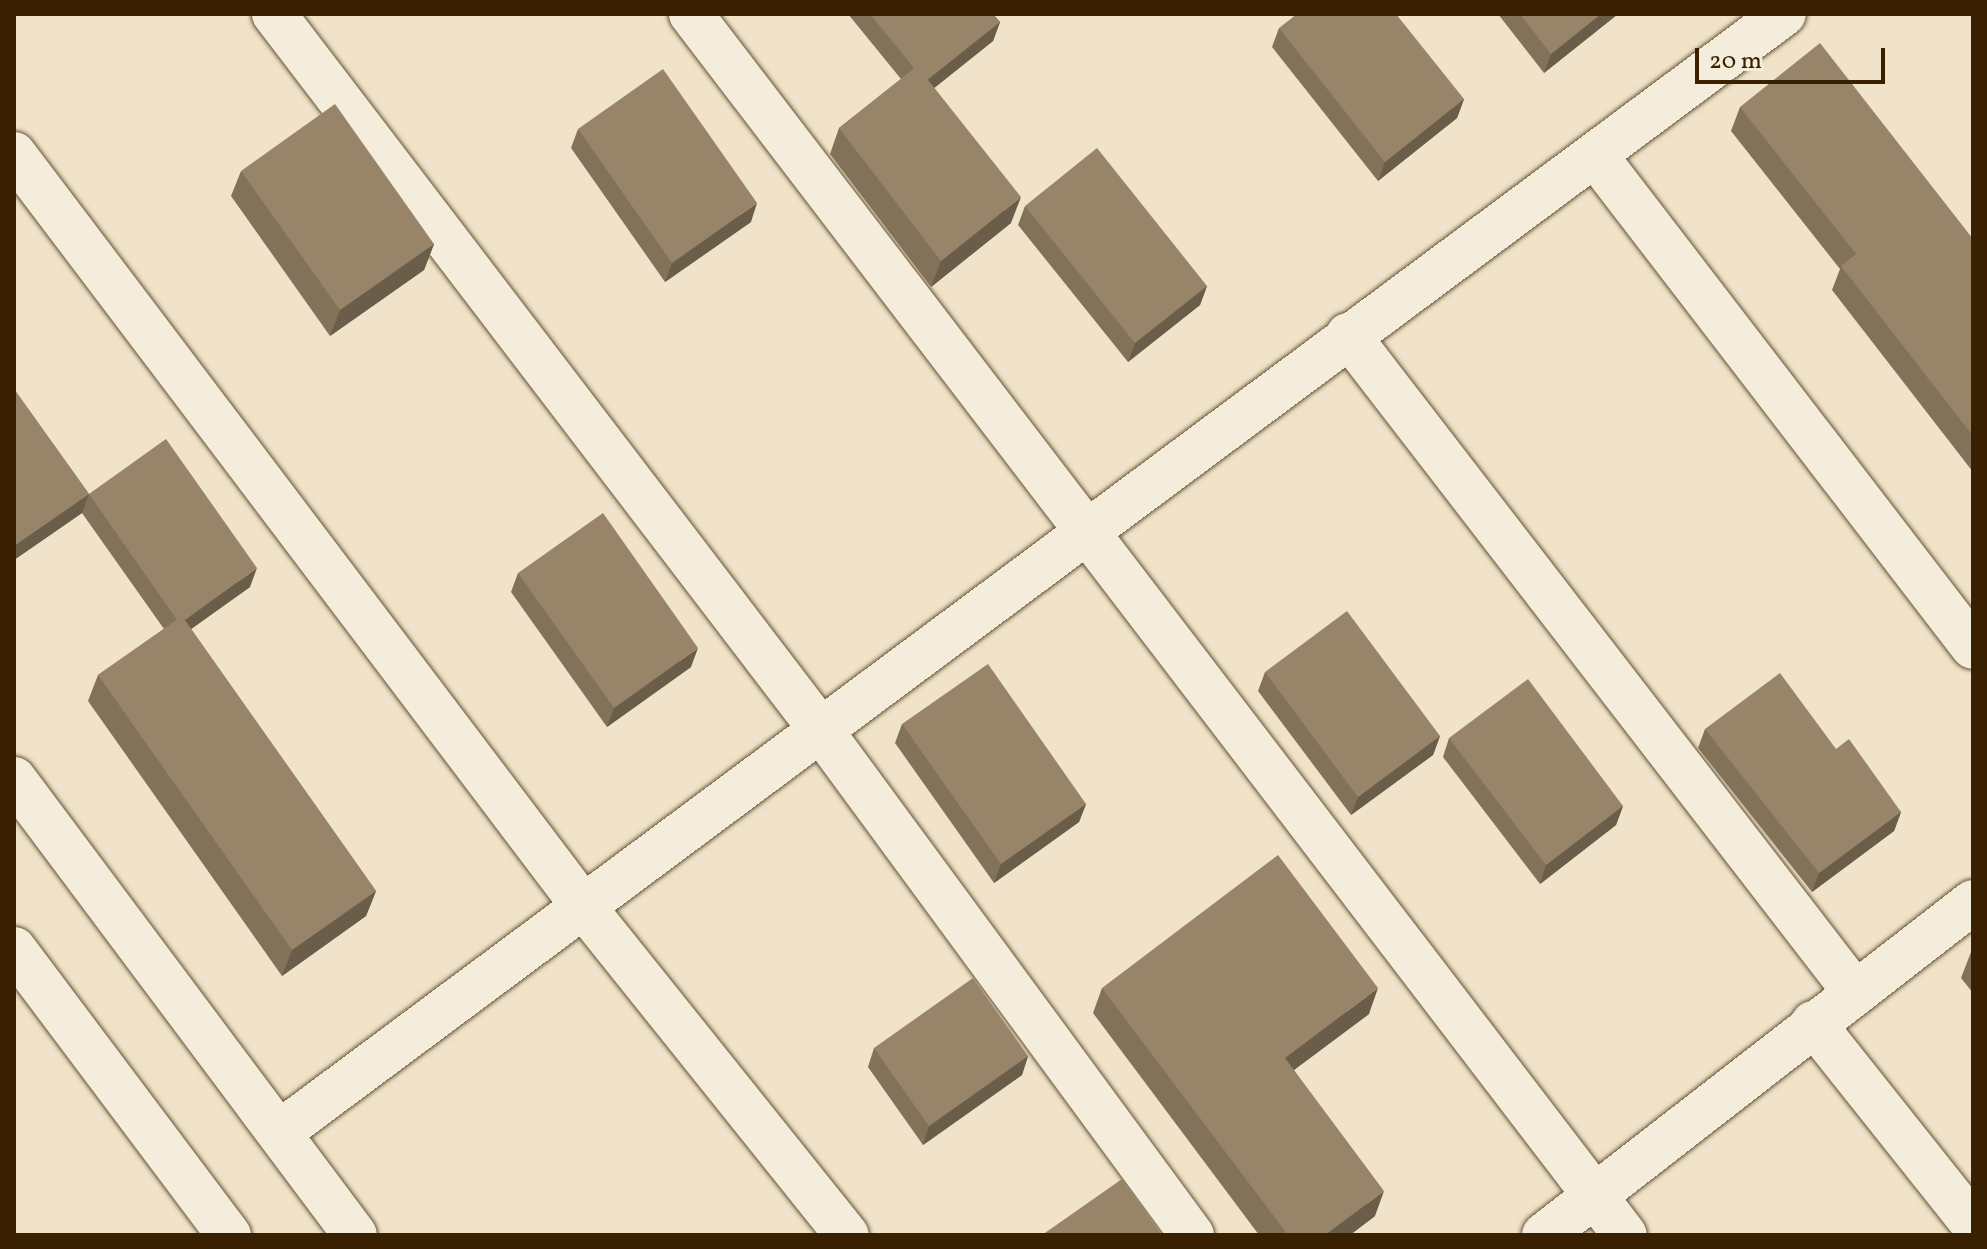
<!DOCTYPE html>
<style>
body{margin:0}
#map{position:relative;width:1987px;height:1249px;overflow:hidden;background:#f0e3c9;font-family:Vollkorn,serif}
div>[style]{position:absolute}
.roads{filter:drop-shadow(0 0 2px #665132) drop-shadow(0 0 2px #665132)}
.minor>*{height:44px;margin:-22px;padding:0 22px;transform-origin:22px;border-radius:22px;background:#f5eddc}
.wall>*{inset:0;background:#83725a}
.shaded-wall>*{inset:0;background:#6a5d4a}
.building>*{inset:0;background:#988569}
span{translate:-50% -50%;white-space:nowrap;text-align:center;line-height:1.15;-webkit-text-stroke:7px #f5eddc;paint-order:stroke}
.frame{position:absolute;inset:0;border:16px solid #382000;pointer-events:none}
.scale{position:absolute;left:1695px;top:48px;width:190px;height:36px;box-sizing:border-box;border:4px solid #382000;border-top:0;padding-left:10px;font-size:24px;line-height:28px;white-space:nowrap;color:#382000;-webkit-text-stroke:6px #f5eddc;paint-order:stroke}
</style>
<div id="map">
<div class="roads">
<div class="minor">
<i style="left:274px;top:14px;width:900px;rotate:52.63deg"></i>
<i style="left:820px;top:729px;width:628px;rotate:53.68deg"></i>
<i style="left:691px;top:14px;width:1537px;rotate:52.59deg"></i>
<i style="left:14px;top:154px;width:943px;rotate:52.89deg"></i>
<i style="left:583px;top:906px;width:422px;rotate:51.3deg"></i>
<i style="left:1595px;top:155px;width:620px;rotate:52.47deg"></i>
<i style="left:1348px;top:335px;width:828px;rotate:52.36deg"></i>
<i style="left:14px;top:779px;width:569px;rotate:53.21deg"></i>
<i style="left:14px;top:949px;width:358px;rotate:53.1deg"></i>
<i style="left:1813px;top:1023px;width:257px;rotate:51.5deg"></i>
<i style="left:280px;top:1132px;width:1874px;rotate:-36.63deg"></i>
<i style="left:1544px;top:1235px;width:543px;rotate:-37.82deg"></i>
</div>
</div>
<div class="wall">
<i style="clip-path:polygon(848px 14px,993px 14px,1000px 22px,993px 41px,934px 88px,1011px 223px,931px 287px,830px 154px,839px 128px,901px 79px)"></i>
<i style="clip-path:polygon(1498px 14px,1618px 14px,1544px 73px)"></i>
<i style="clip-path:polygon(1279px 28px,1464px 99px,1457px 118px,1378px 181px,1272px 47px)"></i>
<i style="clip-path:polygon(1740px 107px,1973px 239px,1973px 472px,1832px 290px,1840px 269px,1731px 131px)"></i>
<i style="clip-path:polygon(578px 129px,751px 222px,665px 282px,571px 148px)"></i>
<i style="clip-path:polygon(241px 171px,434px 244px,424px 270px,330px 336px,231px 196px)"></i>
<i style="clip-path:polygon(1025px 206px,1207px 286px,1200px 305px,1128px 362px,1018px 225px)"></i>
<i style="clip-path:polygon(14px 389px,89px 494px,250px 587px,191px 629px,376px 891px,366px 916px,282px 976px,88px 701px,98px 675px,164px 629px,82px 513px,14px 560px)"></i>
<i style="clip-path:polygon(518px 573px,691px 667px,607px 727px,511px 592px)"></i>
<i style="clip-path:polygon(1265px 672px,1440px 736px,1433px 755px,1351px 815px,1258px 691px)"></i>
<i style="clip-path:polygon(902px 724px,1086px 804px,1079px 822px,994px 883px,895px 743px)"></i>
<i style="clip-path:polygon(1705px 729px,1836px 749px,1901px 812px,1894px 831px,1812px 892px,1698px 748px)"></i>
<i style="clip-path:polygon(1449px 738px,1623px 806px,1616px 825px,1540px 884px,1443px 757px)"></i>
<i style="clip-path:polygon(1973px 950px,1973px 993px,1961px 978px,1971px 952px)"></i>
<i style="clip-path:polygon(1102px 988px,1369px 1014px,1294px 1070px,1375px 1216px,1350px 1235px,1259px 1235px,1093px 1013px)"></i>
<i style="clip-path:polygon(874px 1048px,1028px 1056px,1022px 1075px,923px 1145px,868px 1067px)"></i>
</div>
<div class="shaded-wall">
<i style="clip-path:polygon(1601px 14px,1618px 14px,1544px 73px,1551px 54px)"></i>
<i style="clip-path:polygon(1000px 22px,993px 41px,918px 101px,925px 82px)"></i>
<i style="clip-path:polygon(1464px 99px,1457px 118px,1378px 181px,1385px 162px)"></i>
<i style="clip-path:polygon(1021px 197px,1011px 223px,931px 287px,941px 261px)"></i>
<i style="clip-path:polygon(757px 203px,751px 222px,665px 282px,672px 263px)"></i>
<i style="clip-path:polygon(434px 244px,424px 270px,330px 336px,340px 310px)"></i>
<i style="clip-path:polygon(1207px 286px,1200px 305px,1128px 362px,1135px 343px)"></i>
<i style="clip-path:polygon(89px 494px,82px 513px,14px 560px,14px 546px)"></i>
<i style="clip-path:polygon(257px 568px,250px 587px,173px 642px,180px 623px)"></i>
<i style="clip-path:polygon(698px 648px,691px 667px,607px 727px,614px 708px)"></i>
<i style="clip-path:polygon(1440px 736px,1433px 755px,1351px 815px,1358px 797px)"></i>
<i style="clip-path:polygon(1086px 804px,1079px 822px,994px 883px,1001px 864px)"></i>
<i style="clip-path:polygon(1623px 806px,1616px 825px,1540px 884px,1546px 865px)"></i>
<i style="clip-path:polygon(1901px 812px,1894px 831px,1812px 892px,1819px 873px)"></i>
<i style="clip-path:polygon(376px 891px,366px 916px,282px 976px,292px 950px)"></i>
<i style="clip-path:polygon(1378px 988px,1369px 1014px,1275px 1084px,1285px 1058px)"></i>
<i style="clip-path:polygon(1028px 1056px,1022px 1075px,923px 1145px,929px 1126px)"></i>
<i style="clip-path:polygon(1384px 1191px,1375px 1216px,1350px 1235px,1325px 1235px)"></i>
</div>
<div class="building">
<i style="clip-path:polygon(870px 14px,993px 14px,1000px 22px,927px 80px,917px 66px,914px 68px)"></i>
<i style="clip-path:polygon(1297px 14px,1396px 14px,1464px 99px,1385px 162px,1279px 28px)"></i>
<i style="clip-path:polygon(1520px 14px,1601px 14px,1551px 54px)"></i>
<i style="clip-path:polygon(1820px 43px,1973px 239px,1973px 436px,1841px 266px,1856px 254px,1740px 107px)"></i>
<i style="clip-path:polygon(917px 66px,1021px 197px,941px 261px,839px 128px)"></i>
<i style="clip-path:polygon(663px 69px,757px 203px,672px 263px,578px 129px)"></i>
<i style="clip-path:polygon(335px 104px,434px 244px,340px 310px,241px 171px)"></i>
<i style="clip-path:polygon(1097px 148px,1207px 286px,1135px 343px,1025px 206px)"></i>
<i style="clip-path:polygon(14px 389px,89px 494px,14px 546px)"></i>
<i style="clip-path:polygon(166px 439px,257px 568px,185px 620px,182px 616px,177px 620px,89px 494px)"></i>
<i style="clip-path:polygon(603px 513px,698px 648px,614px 708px,518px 573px)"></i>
<i style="clip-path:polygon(1347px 611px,1440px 736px,1358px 797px,1265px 672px)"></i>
<i style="clip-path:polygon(182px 616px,376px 891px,292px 950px,98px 675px)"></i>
<i style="clip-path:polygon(988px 664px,1086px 804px,1001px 864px,902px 724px)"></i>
<i style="clip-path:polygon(1780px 673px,1836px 749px,1849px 739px,1901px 812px,1819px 873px,1705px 729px)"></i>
<i style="clip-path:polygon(1528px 679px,1623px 806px,1546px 865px,1449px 738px)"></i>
<i style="clip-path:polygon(1278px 855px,1378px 988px,1285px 1058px,1384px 1191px,1325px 1235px,1288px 1235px,1102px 988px)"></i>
<i style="clip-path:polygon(973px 978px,1028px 1056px,929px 1126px,874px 1048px)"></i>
<i style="clip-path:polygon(1122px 1179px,1162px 1235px,1042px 1235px)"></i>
</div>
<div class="frame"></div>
<div class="scale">20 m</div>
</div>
